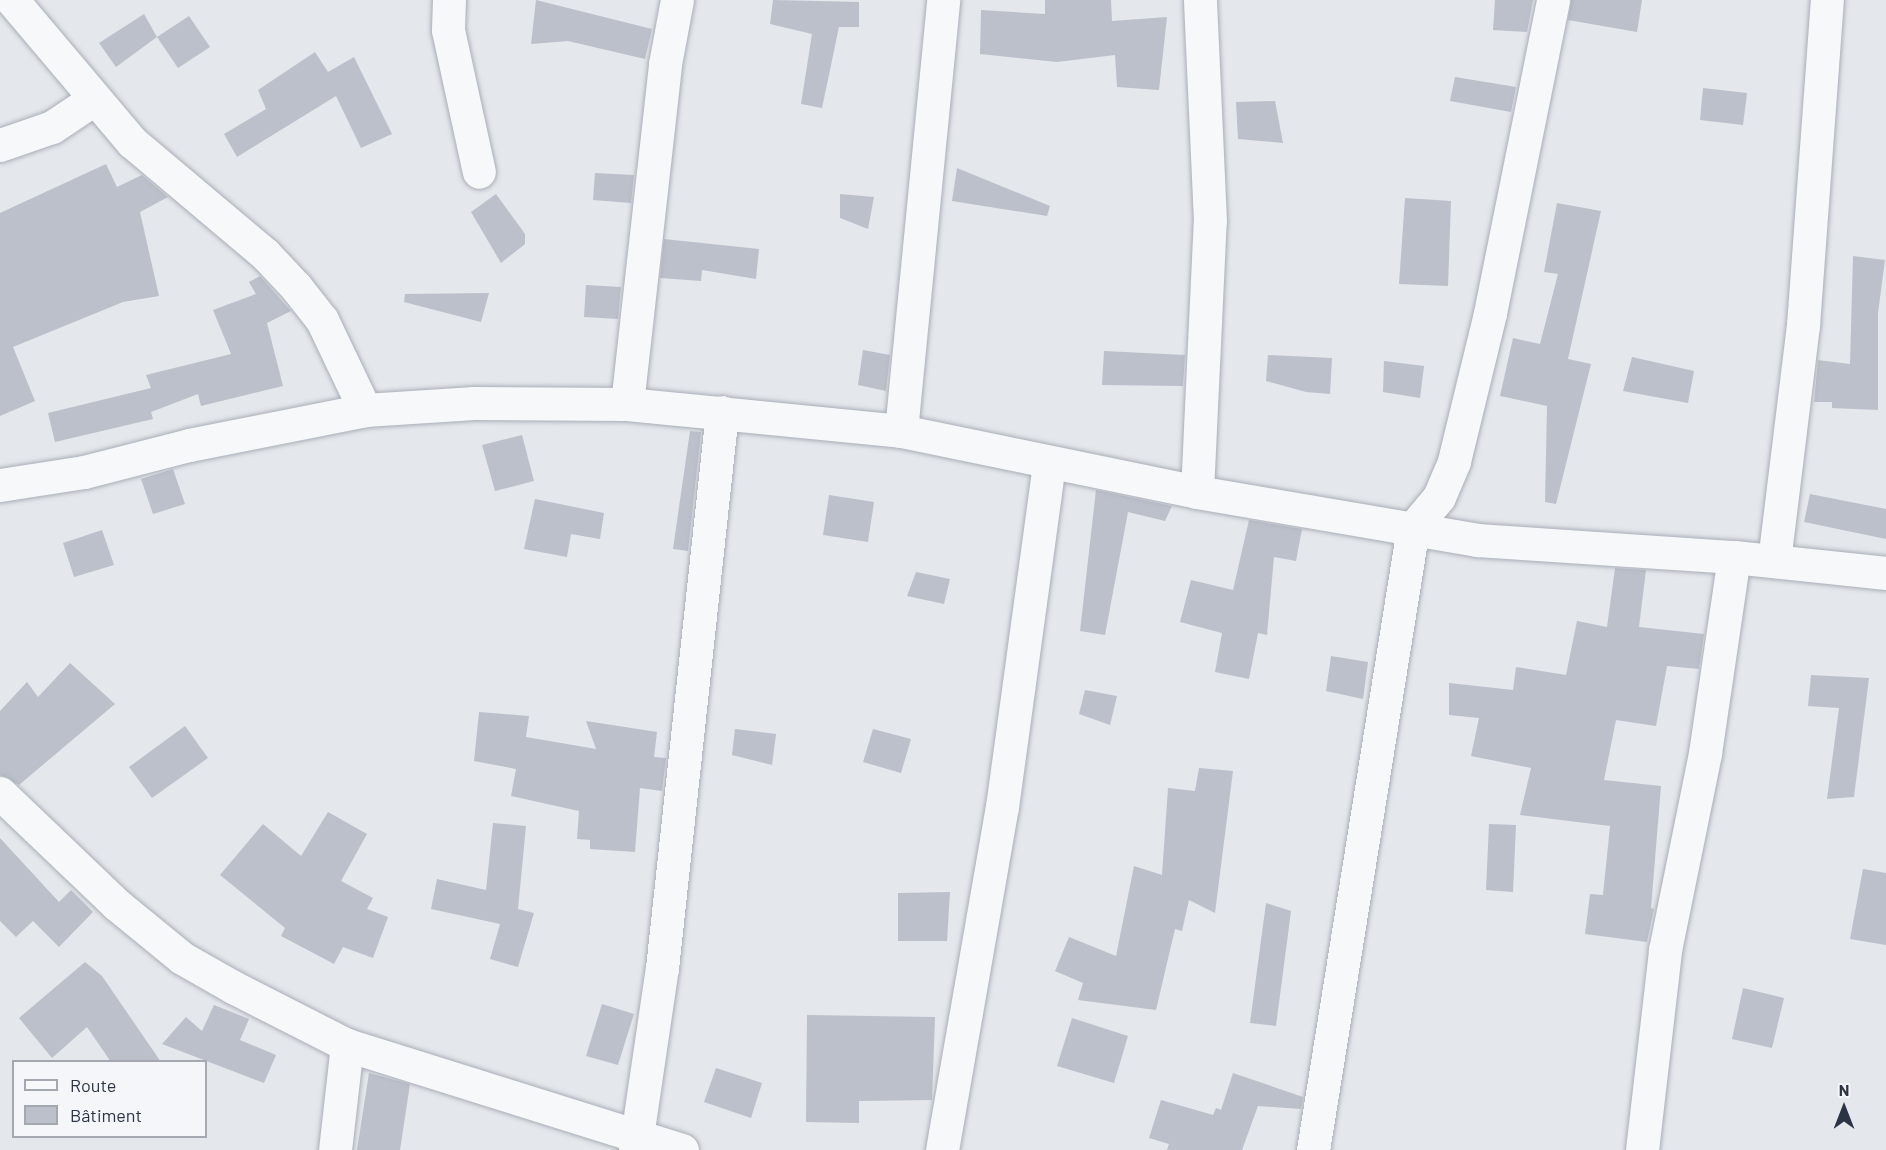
<!DOCTYPE html>
<meta charset="utf-8">
<style>
body{margin:0}
#map{position:relative;width:1886px;height:1150px;overflow:hidden;background:#e4e7ec;font-family:Barlow,sans-serif}
div>[style]{position:absolute}
.building>*{inset:0;background:#bbc0ca}
.roads{filter:drop-shadow(0 0 2px #a9aeb7) drop-shadow(0 0 2px #a9aeb7)}
.minor>*{height:33px;margin:-16.5px;padding:0 16.5px;transform-origin:16.5px;border-radius:16.5px;background:#f7f8fa}
span{translate:-50% -50%;white-space:nowrap;text-align:center;line-height:1.15;-webkit-text-stroke:5px #f4f6f9;paint-order:stroke}
.legend{position:absolute;left:12px;top:1060px;width:195px;height:78px;box-sizing:border-box;background:#f4f6f9;border:2px solid #a4a8b1;margin:0;padding:8px 10px;list-style:none;font-size:18px;color:#2b3445}
.legend li{display:flex;align-items:center;gap:12px;height:30px}
.legend b{width:30px;border:2px solid #a4a8b1}
.north{position:absolute;left:1814px;top:1078px;width:60px;height:60px;-webkit-text-stroke:4px #f4f6f9;paint-order:stroke;rotate:0deg;font-size:16px;font-weight:700;line-height:24px;text-align:center;color:#2b3445}
.north::after{content:'';display:block;margin:auto;width:21px;height:27px;background:#2b3445;clip-path:polygon(50% 0,100% 100%,50% 72%,0 100%)}
</style>
<div id="map">
<div class="building">
<i style="clip-path:polygon(536px 0,652px 29px,645px 59px,568px 41px,531px 44px)"></i>
<i style="clip-path:polygon(773px 0,859px 2px,859px 27px,839px 27px,822px 108px,801px 104px,812px 34px,770px 24px)"></i>
<i style="clip-path:polygon(1045px 0,1111px 0,1112px 21px,1167px 17px,1159px 90px,1117px 87px,1115px 55px,1057px 62px,980px 54px,981px 10px,1045px 14px)"></i>
<i style="clip-path:polygon(1495px 0,1533px 0,1527px 32px,1493px 30px)"></i>
<i style="clip-path:polygon(1571px 0,1642px 0,1637px 32px,1568px 20px)"></i>
<i style="clip-path:polygon(144px 14px,157px 37px,116px 67px,99px 43px)"></i>
<i style="clip-path:polygon(189px 16px,210px 47px,178px 68px,157px 37px)"></i>
<i style="clip-path:polygon(315px 52px,328px 72px,354px 57px,392px 134px,361px 148px,336px 96px,237px 157px,224px 134px,266px 109px,258px 90px)"></i>
<i style="clip-path:polygon(1455px 77px,1516px 87px,1511px 112px,1450px 101px)"></i>
<i style="clip-path:polygon(1703px 88px,1747px 93px,1743px 125px,1700px 120px)"></i>
<i style="clip-path:polygon(1275px 101px,1283px 143px,1238px 139px,1236px 102px)"></i>
<i style="clip-path:polygon(106px 164px,117px 187px,142px 175px,168px 197px,140px 212px,159px 296px,123px 302px,13px 347px,35px 401px,0 416px,0 213px)"></i>
<i style="clip-path:polygon(957px 168px,1050px 206px,1047px 216px,952px 201px)"></i>
<i style="clip-path:polygon(595px 173px,634px 175px,631px 203px,593px 200px)"></i>
<i style="clip-path:polygon(496px 194px,525px 234px,525px 244px,501px 263px,471px 212px)"></i>
<i style="clip-path:polygon(840px 194px,874px 197px,868px 229px,840px 218px)"></i>
<i style="clip-path:polygon(1405px 198px,1451px 201px,1448px 286px,1399px 284px)"></i>
<i style="clip-path:polygon(1557px 203px,1601px 211px,1568px 359px,1591px 364px,1556px 504px,1545px 502px,1547px 406px,1500px 396px,1513px 338px,1540px 344px,1558px 274px,1544px 272px)"></i>
<i style="clip-path:polygon(664px 239px,759px 249px,756px 279px,702px 270px,701px 281px,660px 278px)"></i>
<i style="clip-path:polygon(1853px 256px,1885px 260px,1878px 313px,1878px 410px,1832px 408px,1832px 402px,1814px 402px,1818px 360px,1850px 364px)"></i>
<i style="clip-path:polygon(260px 276px,291px 311px,267px 323px,283px 386px,201px 406px,198px 394px,151px 412px,153px 419px,55px 442px,48px 413px,151px 388px,146px 375px,231px 354px,213px 310px,256px 294px,249px 282px)"></i>
<i style="clip-path:polygon(586px 285px,621px 287px,618px 319px,584px 317px)"></i>
<i style="clip-path:polygon(489px 293px,481px 322px,404px 302px,405px 294px)"></i>
<i style="clip-path:polygon(863px 350px,890px 355px,886px 391px,858px 385px)"></i>
<i style="clip-path:polygon(1104px 351px,1185px 355px,1183px 386px,1102px 385px)"></i>
<i style="clip-path:polygon(1268px 355px,1332px 358px,1330px 394px,1306px 392px,1266px 381px)"></i>
<i style="clip-path:polygon(1632px 357px,1694px 371px,1688px 403px,1623px 391px)"></i>
<i style="clip-path:polygon(1384px 361px,1424px 366px,1420px 398px,1383px 392px)"></i>
<i style="clip-path:polygon(690px 431px,701px 432px,688px 551px,673px 549px)"></i>
<i style="clip-path:polygon(522px 435px,534px 481px,495px 491px,482px 445px)"></i>
<i style="clip-path:polygon(173px 469px,185px 504px,153px 514px,141px 479px)"></i>
<i style="clip-path:polygon(1096px 490px,1172px 506px,1165px 521px,1128px 512px,1105px 635px,1080px 631px)"></i>
<i style="clip-path:polygon(1810px 494px,1886px 509px,1886px 539px,1804px 522px)"></i>
<i style="clip-path:polygon(829px 495px,874px 502px,868px 542px,823px 535px)"></i>
<i style="clip-path:polygon(535px 499px,604px 513px,600px 539px,571px 534px,567px 557px,524px 549px)"></i>
<i style="clip-path:polygon(1249px 520px,1302px 529px,1296px 561px,1274px 557px,1267px 635px,1258px 633px,1249px 679px,1215px 672px,1222px 633px,1180px 622px,1191px 580px,1233px 590px)"></i>
<i style="clip-path:polygon(102px 530px,114px 565px,74px 577px,63px 543px)"></i>
<i style="clip-path:polygon(1615px 568px,1646px 570px,1639px 627px,1704px 634px,1699px 669px,1667px 666px,1656px 726px,1616px 720px,1604px 780px,1661px 786px,1651px 908px,1654px 909px,1647px 942px,1585px 934px,1590px 894px,1603px 895px,1610px 826px,1520px 815px,1531px 768px,1471px 756px,1479px 718px,1449px 715px,1449px 683px,1513px 690px,1516px 667px,1566px 675px,1577px 621px,1607px 627px)"></i>
<i style="clip-path:polygon(916px 572px,950px 579px,944px 604px,907px 596px)"></i>
<i style="clip-path:polygon(1331px 656px,1368px 662px,1363px 699px,1326px 691px)"></i>
<i style="clip-path:polygon(70px 663px,115px 704px,19px 785px,0 775px,0 711px,27px 682px,38px 697px)"></i>
<i style="clip-path:polygon(1811px 675px,1869px 678px,1854px 797px,1827px 799px,1839px 708px,1808px 706px)"></i>
<i style="clip-path:polygon(1085px 690px,1117px 696px,1110px 725px,1079px 714px)"></i>
<i style="clip-path:polygon(479px 712px,529px 716px,526px 737px,596px 749px,586px 721px,657px 732px,654px 757px,666px 758px,662px 791px,640px 788px,635px 852px,590px 849px,590px 840px,577px 839px,579px 811px,511px 796px,516px 769px,474px 761px)"></i>
<i style="clip-path:polygon(185px 726px,208px 758px,152px 798px,129px 767px)"></i>
<i style="clip-path:polygon(735px 729px,776px 734px,772px 765px,732px 755px)"></i>
<i style="clip-path:polygon(873px 729px,911px 739px,901px 773px,863px 762px)"></i>
<i style="clip-path:polygon(1199px 768px,1233px 771px,1215px 913px,1189px 900px,1182px 931px,1175px 929px,1156px 1010px,1078px 1000px,1083px 983px,1055px 971px,1069px 937px,1116px 956px,1134px 866px,1162px 875px,1168px 788px,1195px 791px)"></i>
<i style="clip-path:polygon(328px 812px,367px 834px,341px 881px,373px 898px,367px 909px,388px 917px,373px 958px,343px 947px,334px 964px,281px 936px,285px 928px,220px 875px,263px 824px,301px 856px)"></i>
<i style="clip-path:polygon(493px 823px,526px 826px,518px 909px,534px 913px,518px 967px,490px 959px,500px 924px,431px 909px,437px 879px,486px 890px)"></i>
<i style="clip-path:polygon(1489px 824px,1516px 825px,1513px 892px,1486px 890px)"></i>
<i style="clip-path:polygon(0 838px,59px 902px,71px 890px,93px 912px,59px 947px,33px 921px,16px 937px,0 921px)"></i>
<i style="clip-path:polygon(1863px 869px,1886px 873px,1886px 945px,1850px 939px)"></i>
<i style="clip-path:polygon(950px 892px,947px 941px,898px 941px,898px 893px)"></i>
<i style="clip-path:polygon(1266px 903px,1291px 911px,1276px 1026px,1250px 1023px)"></i>
<i style="clip-path:polygon(85px 962px,102px 976px,161px 1062px,111px 1062px,87px 1027px,52px 1058px,19px 1018px)"></i>
<i style="clip-path:polygon(1743px 988px,1784px 998px,1772px 1048px,1732px 1039px)"></i>
<i style="clip-path:polygon(602px 1004px,634px 1014px,618px 1065px,586px 1056px)"></i>
<i style="clip-path:polygon(214px 1005px,249px 1019px,240px 1040px,276px 1055px,264px 1083px,162px 1044px,186px 1017px,202px 1031px)"></i>
<i style="clip-path:polygon(807px 1015px,935px 1017px,932px 1100px,859px 1101px,859px 1123px,806px 1122px)"></i>
<i style="clip-path:polygon(1072px 1018px,1128px 1036px,1114px 1083px,1057px 1066px)"></i>
<i style="clip-path:polygon(716px 1068px,762px 1083px,751px 1118px,704px 1102px)"></i>
<i style="clip-path:polygon(369px 1073px,410px 1084px,400px 1150px,357px 1150px)"></i>
<i style="clip-path:polygon(1233px 1073px,1303px 1097px,1301px 1109px,1258px 1106px,1242px 1150px,1167px 1150px,1169px 1144px,1149px 1138px,1161px 1100px,1213px 1115px,1216px 1108px,1221px 1110px)"></i>
</div>
<div class="roads">
<div class="minor">
<i style="left:12px;top:0;width:186px;rotate:49.8deg"></i>
<i style="left:132px;top:142px;width:174px;rotate:40.1deg"></i>
<i style="left:265px;top:254px;width:45px;rotate:46.8deg"></i>
<i style="left:296px;top:287px;width:42px;rotate:51.8deg"></i>
<i style="left:322px;top:320px;width:100px;rotate:64.5deg"></i>
<i style="left:449px;top:0;width:30px;rotate:92deg"></i>
<i style="left:448px;top:30px;width:145px;rotate:77.7deg"></i>
<i style="left:0;top:145px;width:55px;rotate:-19.1deg"></i>
<i style="left:52px;top:127px;width:50px;rotate:-33.7deg"></i>
<i style="left:627px;top:404px;width:342px;rotate:-83.6deg"></i>
<i style="left:665px;top:64px;width:65px;rotate:-79.4deg"></i>
<i style="left:901px;top:431px;width:433px;rotate:-84.4deg"></i>
<i style="left:0;top:485px;width:85px;rotate:-8.8deg"></i>
<i style="left:84px;top:472px;width:108px;rotate:-14.4deg"></i>
<i style="left:189px;top:445px;width:179px;rotate:-11.2deg"></i>
<i style="left:365px;top:410px;width:109px;rotate:-3.7deg"></i>
<i style="left:474px;top:403px;width:153px;rotate:0.4deg"></i>
<i style="left:627px;top:404px;width:275px;rotate:5.6deg"></i>
<i style="left:901px;top:431px;width:302px;rotate:11.6deg"></i>
<i style="left:1197px;top:492px;width:284px;rotate:9.7deg"></i>
<i style="left:1477px;top:540px;width:258px;rotate:3.8deg"></i>
<i style="left:1734px;top:557px;width:153px;rotate:6deg"></i>
<i style="left:1197px;top:492px;width:271px;rotate:-87.3deg"></i>
<i style="left:1210px;top:221px;width:221px;rotate:-92.6deg"></i>
<i style="left:1774px;top:561px;width:238px;rotate:-83deg"></i>
<i style="left:1803px;top:325px;width:326px;rotate:-85.8deg"></i>
<i style="left:0;top:793px;width:161px;rotate:43.7deg"></i>
<i style="left:116px;top:904px;width:85px;rotate:39.3deg"></i>
<i style="left:182px;top:958px;width:59px;rotate:29.6deg"></i>
<i style="left:233px;top:987px;width:128px;rotate:27deg"></i>
<i style="left:347px;top:1045px;width:351px;rotate:17.4deg"></i>
<i style="left:335px;top:1150px;width:106px;rotate:-83.5deg"></i>
<i style="left:635px;top:1150px;width:184px;rotate:-81.6deg"></i>
<i style="left:662px;top:968px;width:559px;rotate:-83.84deg"></i>
<i style="left:942px;top:1150px;width:348px;rotate:-80.1deg"></i>
<i style="left:1002px;top:807px;width:346px;rotate:-82.2deg"></i>
<i style="left:1313px;top:1150px;width:630px;rotate:-80.87deg"></i>
<i style="left:1413px;top:528px;width:40px;rotate:-50deg"></i>
<i style="left:1439px;top:497px;width:39px;rotate:-67deg"></i>
<i style="left:1454px;top:461px;width:152px;rotate:-76.3deg"></i>
<i style="left:1490px;top:313px;width:319px;rotate:-78.6deg"></i>
<i style="left:1642px;top:1150px;width:201px;rotate:-83.4deg"></i>
<i style="left:1665px;top:950px;width:201px;rotate:-78.5deg"></i>
<i style="left:1705px;top:753px;width:198px;rotate:-81.6deg"></i>
</div>
</div>
<ul class="legend">
<li><b style="height:8px;background:#f7f8fa"></b>Route</li>
<li><b style="height:16px;background:#bbc0ca"></b>Bâtiment</li>
</ul>
<div class="north">N</div>
</div>
